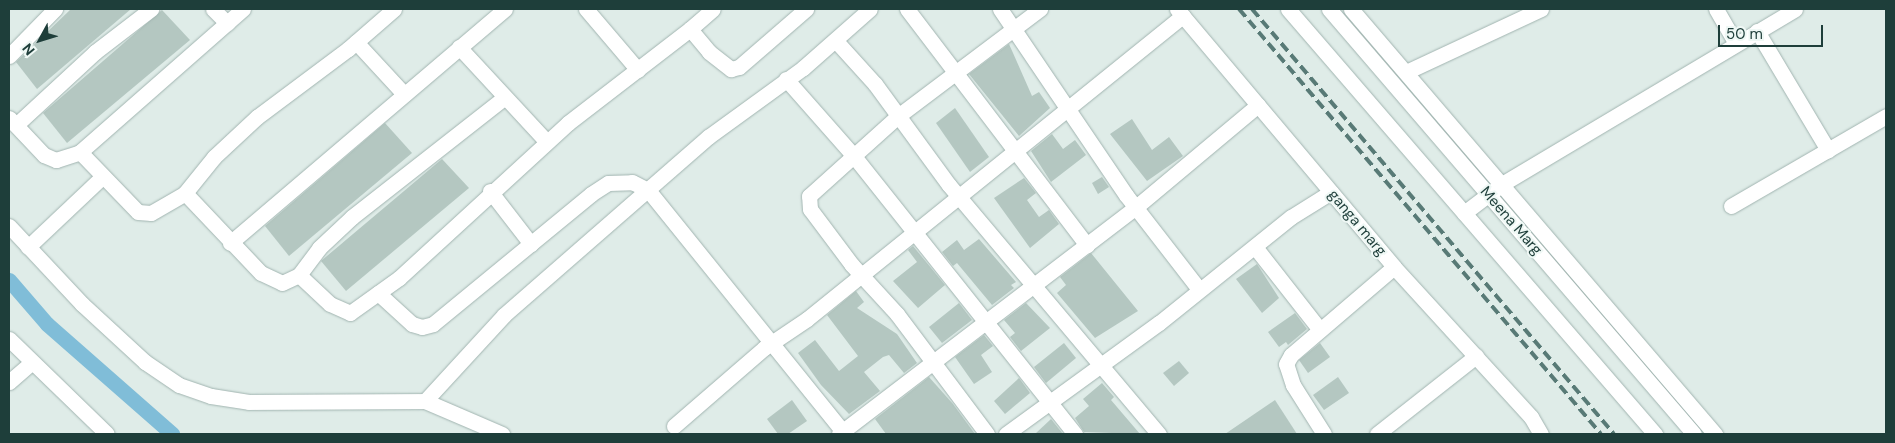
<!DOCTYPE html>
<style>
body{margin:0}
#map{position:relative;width:1895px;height:443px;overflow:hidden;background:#dfece8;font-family:"DM Sans",sans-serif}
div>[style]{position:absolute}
.canal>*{height:15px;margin:-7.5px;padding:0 7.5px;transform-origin:7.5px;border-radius:7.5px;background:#80bdd8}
.building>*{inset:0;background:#b4c7c1}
.roads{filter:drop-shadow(0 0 1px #a1b4b0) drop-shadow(0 0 1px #a1b4b0)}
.minor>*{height:15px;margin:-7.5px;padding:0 7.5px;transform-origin:7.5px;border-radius:7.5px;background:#fff}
.rail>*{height:4px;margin-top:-2px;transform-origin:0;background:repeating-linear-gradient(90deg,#587a76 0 10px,transparent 0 15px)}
span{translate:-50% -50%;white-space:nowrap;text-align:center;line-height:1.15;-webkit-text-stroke:4px #eff8f5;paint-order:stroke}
.street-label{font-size:15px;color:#1e3e3a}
.frame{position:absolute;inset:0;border:10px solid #1e3e3a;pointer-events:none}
.north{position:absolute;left:15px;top:15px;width:50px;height:50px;-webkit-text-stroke:4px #eff8f5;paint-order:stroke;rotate:231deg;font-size:14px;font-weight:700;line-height:20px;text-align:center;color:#1e3e3a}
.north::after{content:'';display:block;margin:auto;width:18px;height:22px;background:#1e3e3a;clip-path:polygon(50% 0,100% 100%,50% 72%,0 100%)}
.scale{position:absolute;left:1718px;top:25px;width:105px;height:22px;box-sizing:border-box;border:2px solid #1e3e3a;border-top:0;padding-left:6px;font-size:15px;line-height:18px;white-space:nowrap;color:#1e3e3a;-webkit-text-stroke:4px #eff8f5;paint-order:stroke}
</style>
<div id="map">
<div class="canal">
<i style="left:9px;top:280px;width:58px;rotate:49.2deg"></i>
<i style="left:47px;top:324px;width:167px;rotate:41.3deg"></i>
</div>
<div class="building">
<i style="clip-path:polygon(71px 9px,131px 9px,37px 89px,16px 62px)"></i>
<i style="clip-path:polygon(162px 10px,190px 40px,67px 143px,43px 113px)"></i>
<i style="clip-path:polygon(1009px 44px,1032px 96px,1039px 92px,1050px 108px,1019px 136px,969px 74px)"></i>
<i style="clip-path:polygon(955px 108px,989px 157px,970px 172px,936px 123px)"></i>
<i style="clip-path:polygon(1132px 119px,1152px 150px,1169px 137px,1183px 156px,1147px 181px,1110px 134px)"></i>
<i style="clip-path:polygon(385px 123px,412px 153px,289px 256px,265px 226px)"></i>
<i style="clip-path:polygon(1052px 134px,1063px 149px,1075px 140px,1086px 155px,1051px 182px,1031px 151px)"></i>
<i style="clip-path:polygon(442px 159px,469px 188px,346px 291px,321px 261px)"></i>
<i style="clip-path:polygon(1102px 177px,1109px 187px,1098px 194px,1092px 183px)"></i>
<i style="clip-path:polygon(1024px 178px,1036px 193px,1027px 200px,1039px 217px,1049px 210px,1059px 224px,1030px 248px,994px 198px)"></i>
<i style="clip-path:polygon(979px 239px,1016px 282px,1011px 285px,1014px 288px,992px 305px,957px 263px,953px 266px,942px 252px,957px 240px,964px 250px)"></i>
<i style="clip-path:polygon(913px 246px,945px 285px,918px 308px,893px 281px,917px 262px,908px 250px)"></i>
<i style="clip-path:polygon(1091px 253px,1138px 311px,1095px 338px,1057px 293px,1066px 285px,1060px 277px)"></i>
<i style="clip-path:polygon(1257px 264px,1279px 298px,1262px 313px,1236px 279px)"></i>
<i style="clip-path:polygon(856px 291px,864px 302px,857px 308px,897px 334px,917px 363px,904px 373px,889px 355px,883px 357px,864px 372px,880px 391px,849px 414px,821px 385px,798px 353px,815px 340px,839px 371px,858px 356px,827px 315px)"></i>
<i style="clip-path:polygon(959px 303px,972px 320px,942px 343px,929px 327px)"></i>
<i style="clip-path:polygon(1026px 303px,1050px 328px,1021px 351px,1010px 337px,1015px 333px,1004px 320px)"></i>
<i style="clip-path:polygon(1295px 313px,1307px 329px,1288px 345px,1286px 342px,1279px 347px,1268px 332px)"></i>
<i style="clip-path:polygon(984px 335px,993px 346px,981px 355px,992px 372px,974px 384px,955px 357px)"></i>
<i style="clip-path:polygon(1064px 343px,1076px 358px,1046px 383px,1034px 367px)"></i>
<i style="clip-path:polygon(1320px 343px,1330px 357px,1308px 373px,1299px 360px)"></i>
<i style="clip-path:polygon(1179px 361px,1189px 373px,1174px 386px,1163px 373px)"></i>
<i style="clip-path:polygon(929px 377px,953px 404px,975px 434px,886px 434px,875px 419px)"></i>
<i style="clip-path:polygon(1338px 377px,1349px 393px,1324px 410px,1313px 395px)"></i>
<i style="clip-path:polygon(1019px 378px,1030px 393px,1005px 414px,994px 401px)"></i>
<i style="clip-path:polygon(1102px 383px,1114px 397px,1111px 400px,1140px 434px,1084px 432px,1075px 418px,1089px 406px,1083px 399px)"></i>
<i style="clip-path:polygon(792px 400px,807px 421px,788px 434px,778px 434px,767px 419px)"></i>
<i style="clip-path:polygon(1275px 400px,1297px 434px,1225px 434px)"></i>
<i style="clip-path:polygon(1051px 419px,1063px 434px,1035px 434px)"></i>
</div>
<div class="roads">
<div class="minor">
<i style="left:213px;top:9px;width:20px;rotate:45deg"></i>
<i style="left:586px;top:9px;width:80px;rotate:49.6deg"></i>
<i style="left:907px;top:9px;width:297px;rotate:52.7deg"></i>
<i style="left:1000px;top:9px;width:225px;rotate:55.9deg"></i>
<i style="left:1126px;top:195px;width:119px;rotate:52.2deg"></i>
<i style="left:1177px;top:9px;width:337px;rotate:49.9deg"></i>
<i style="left:1394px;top:267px;width:203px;rotate:47.6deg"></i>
<i style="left:1531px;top:417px;width:20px;rotate:60deg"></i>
<i style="left:1288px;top:9px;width:562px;rotate:49.19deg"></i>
<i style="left:1329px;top:9px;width:560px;rotate:49.34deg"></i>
<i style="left:1351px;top:9px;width:560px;rotate:49.42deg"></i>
<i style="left:1716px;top:9px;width:39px;rotate:60deg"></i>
<i style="left:690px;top:29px;width:30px;rotate:-41deg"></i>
<i style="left:1757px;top:31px;width:139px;rotate:59.2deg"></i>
<i style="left:836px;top:41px;width:58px;rotate:47.8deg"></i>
<i style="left:875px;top:84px;width:125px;rotate:53.8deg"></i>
<i style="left:949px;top:185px;width:326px;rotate:49.9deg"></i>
<i style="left:356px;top:42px;width:71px;rotate:47.3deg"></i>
<i style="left:459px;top:47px;width:129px;rotate:47.2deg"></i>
<i style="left:9px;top:56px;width:66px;rotate:-45.6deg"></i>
<i style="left:1406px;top:72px;width:149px;rotate:-25deg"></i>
<i style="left:786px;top:79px;width:101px;rotate:48.6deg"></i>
<i style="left:853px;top:155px;width:357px;rotate:51.5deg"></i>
<i style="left:9px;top:118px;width:51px;rotate:46.6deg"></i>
<i style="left:44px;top:155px;width:13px;rotate:23deg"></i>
<i style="left:56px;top:160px;width:25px;rotate:-18deg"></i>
<i style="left:80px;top:152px;width:83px;rotate:46deg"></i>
<i style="left:138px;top:212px;width:13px;rotate:4deg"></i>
<i style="left:151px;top:213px;width:39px;rotate:-30deg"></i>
<i style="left:185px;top:193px;width:110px;rotate:46.5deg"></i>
<i style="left:261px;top:273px;width:23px;rotate:25deg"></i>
<i style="left:282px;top:283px;width:19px;rotate:-25deg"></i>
<i style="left:299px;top:275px;width:42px;rotate:43.1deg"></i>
<i style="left:330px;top:304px;width:22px;rotate:24deg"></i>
<i style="left:350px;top:313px;width:60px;rotate:-35.5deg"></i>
<i style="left:399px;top:278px;width:229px;rotate:-42.5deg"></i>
<i style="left:568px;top:123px;width:154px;rotate:-37.6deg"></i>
<i style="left:690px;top:29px;width:30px;rotate:50deg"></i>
<i style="left:709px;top:52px;width:28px;rotate:38deg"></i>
<i style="left:731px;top:69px;width:8px;rotate:-14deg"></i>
<i style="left:739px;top:67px;width:89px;rotate:-40.9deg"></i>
<i style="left:16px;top:125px;width:108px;rotate:-42.7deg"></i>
<i style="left:95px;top:52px;width:71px;rotate:-37.5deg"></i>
<i style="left:80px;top:152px;width:217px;rotate:-41.3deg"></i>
<i style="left:490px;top:191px;width:67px;rotate:52.3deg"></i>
<i style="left:185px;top:193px;width:46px;rotate:-51.1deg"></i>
<i style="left:214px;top:157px;width:59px;rotate:-42.9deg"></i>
<i style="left:257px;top:117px;width:114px;rotate:-36.8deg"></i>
<i style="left:348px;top:49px;width:61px;rotate:-41deg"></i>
<i style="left:1731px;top:206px;width:179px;rotate:-30.1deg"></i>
<i style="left:1464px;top:213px;width:48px;rotate:-37.3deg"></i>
<i style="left:1502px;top:184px;width:341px;rotate:-30.8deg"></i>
<i style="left:9px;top:226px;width:107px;rotate:46.9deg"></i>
<i style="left:82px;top:304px;width:86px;rotate:42.6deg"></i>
<i style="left:145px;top:362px;width:41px;rotate:34.1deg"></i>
<i style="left:179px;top:385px;width:34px;rotate:19deg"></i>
<i style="left:211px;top:396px;width:38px;rotate:9deg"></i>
<i style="left:249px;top:402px;width:176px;rotate:-0.3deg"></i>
<i style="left:425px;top:401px;width:117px;rotate:-47.4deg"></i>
<i style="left:504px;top:315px;width:271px;rotate:-41.1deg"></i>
<i style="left:708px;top:137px;width:117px;rotate:-36deg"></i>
<i style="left:803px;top:68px;width:89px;rotate:-41.4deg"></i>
<i style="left:230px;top:243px;width:361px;rotate:-40.4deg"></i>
<i style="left:28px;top:247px;width:103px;rotate:-43.4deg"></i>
<i style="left:1255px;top:247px;width:105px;rotate:51.9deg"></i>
<i style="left:299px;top:275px;width:34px;rotate:-53deg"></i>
<i style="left:319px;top:248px;width:45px;rotate:-43.2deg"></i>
<i style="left:352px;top:217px;width:193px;rotate:-38.1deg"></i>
<i style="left:378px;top:293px;width:46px;rotate:42.4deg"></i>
<i style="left:412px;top:324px;width:10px;rotate:17deg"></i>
<i style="left:422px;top:327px;width:11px;rotate:-15deg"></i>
<i style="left:433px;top:324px;width:205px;rotate:-39.4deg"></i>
<i style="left:591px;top:194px;width:20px;rotate:-33deg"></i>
<i style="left:608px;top:183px;width:24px;rotate:-2deg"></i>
<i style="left:632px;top:182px;width:18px;rotate:27deg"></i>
<i style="left:648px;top:190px;width:314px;rotate:51.1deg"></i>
<i style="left:9px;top:339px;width:136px;rotate:44.1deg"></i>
<i style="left:9px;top:382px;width:30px;rotate:-41deg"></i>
<i style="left:425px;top:401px;width:84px;rotate:23.2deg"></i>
<i style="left:674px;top:426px;width:119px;rotate:-40.9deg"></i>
<i style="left:764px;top:348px;width:52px;rotate:-34deg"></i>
<i style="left:807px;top:319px;width:483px;rotate:-38.9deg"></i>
<i style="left:839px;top:434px;width:374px;rotate:-37.4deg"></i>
<i style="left:1136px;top:207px;width:159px;rotate:-39.9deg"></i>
<i style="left:987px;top:434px;width:150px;rotate:-126.9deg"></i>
<i style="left:897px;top:314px;width:67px;rotate:-132.6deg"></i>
<i style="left:852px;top:265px;width:70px;rotate:-126.9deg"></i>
<i style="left:810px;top:209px;width:13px;rotate:-94deg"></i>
<i style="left:809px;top:196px;width:120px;rotate:-42deg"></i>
<i style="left:898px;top:116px;width:178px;rotate:-37deg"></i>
<i style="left:1006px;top:434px;width:189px;rotate:-36deg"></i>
<i style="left:1159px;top:323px;width:169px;rotate:-38.8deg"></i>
<i style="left:1291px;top:217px;width:47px;rotate:-32deg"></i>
<i style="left:1324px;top:434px;width:58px;rotate:-122.3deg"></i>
<i style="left:1293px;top:385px;width:22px;rotate:-108deg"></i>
<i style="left:1286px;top:364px;width:10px;rotate:-61deg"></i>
<i style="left:1291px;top:355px;width:135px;rotate:-40.5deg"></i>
<i style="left:1377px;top:434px;width:126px;rotate:-38.2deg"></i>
</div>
</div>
<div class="rail">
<i style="left:1239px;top:9px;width:558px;rotate:49.58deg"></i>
<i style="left:1252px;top:9px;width:558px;rotate:49.58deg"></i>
</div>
<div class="street-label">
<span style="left:1511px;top:221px;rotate:49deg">Meena Marg</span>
<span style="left:1357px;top:223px;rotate:50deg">ganga marg</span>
</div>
<div class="frame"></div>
<div class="north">N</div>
<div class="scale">50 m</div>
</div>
